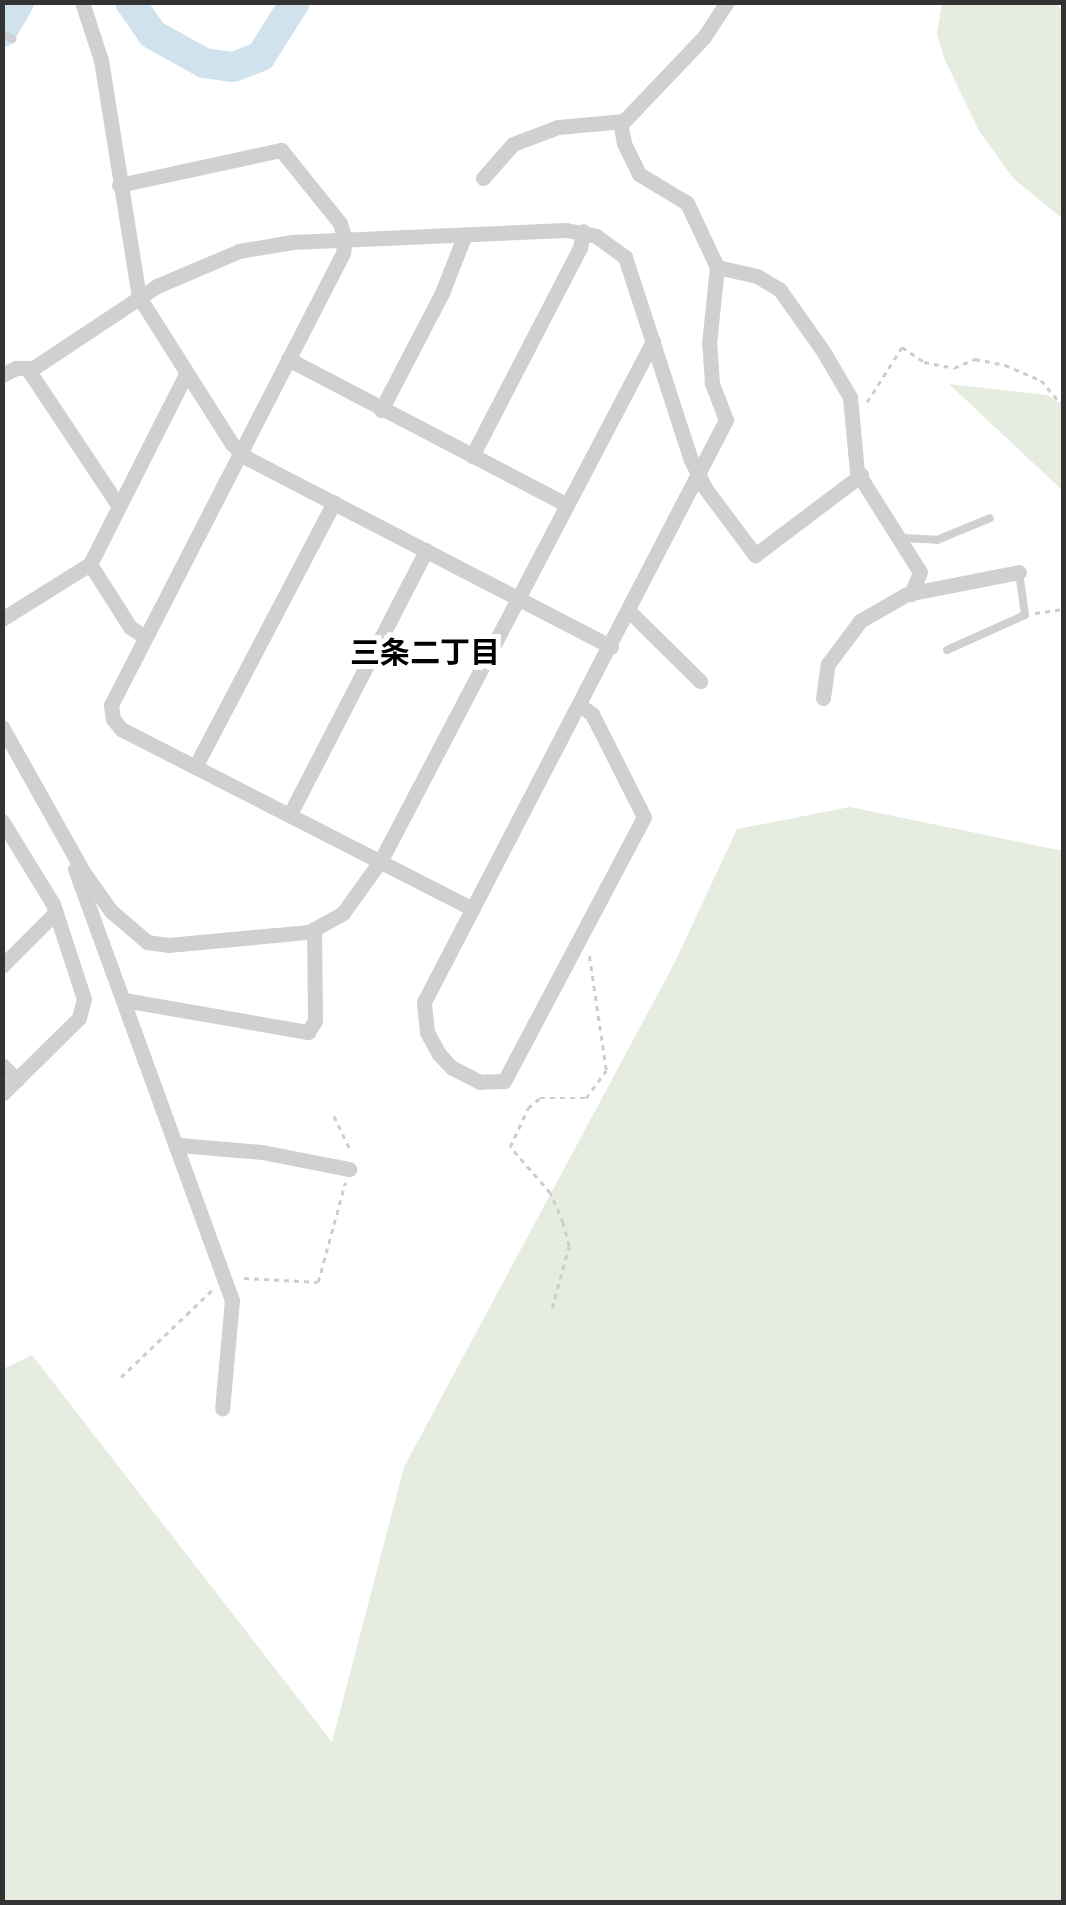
<!DOCTYPE html>
<meta charset="utf-8">
<style>
body{margin:0}
#map{position:relative;width:1066px;height:1905px;overflow:hidden;background:#fff;font-family:Poppins,"Noto Sans JP",sans-serif}
div>[style]{position:absolute}
.green>*{inset:0;background:#e6ecdf}
.river>*{height:30px;margin:-15px;padding:0 15px;transform-origin:15px;border-radius:15px;background:#cfe2ee}
.path>*{height:2.5px;margin-top:-1.25px;transform-origin:0;background:repeating-linear-gradient(90deg,#cdcdcd 0 5px,transparent 0 10px)}
.lane>*{height:8px;margin:-4px;padding:0 4px;transform-origin:4px;border-radius:4px;background:#d0d0d0}
.street>*{height:15px;margin:-7.5px;padding:0 7.5px;transform-origin:7.5px;border-radius:7.5px;background:#d0d0d0}
span{translate:-50% -50%;white-space:nowrap;text-align:center;line-height:1.15;-webkit-text-stroke:10px #fff;paint-order:stroke}
.neighbourhood-label{font-size:30px;color:#000;font-weight:700}
.frame{position:absolute;inset:0;border:5px solid #333;pointer-events:none}
</style>
<div id="map">
<div class="green">
<i style="clip-path:polygon(942px 3px,1056px 3px,1063px 12px,1063px 219px,1014px 179px,979px 131px,944px 58px,937px 34px)"></i>
<i style="clip-path:polygon(949px 384px,1047px 395px,1063px 405px,1063px 491px)"></i>
<i style="clip-path:polygon(850px 807px,1063px 851px,1063px 1902px,3px 1902px,3px 1369px,32px 1355px,332px 1742px,404px 1467px,675px 962px,737px 829px)"></i>
</div>
<div class="river">
<i style="left:130px;top:2px;width:39px;rotate:55deg"></i>
<i style="left:152px;top:34px;width:60px;rotate:29.1deg"></i>
<i style="left:204px;top:63px;width:29px;rotate:8deg"></i>
<i style="left:233px;top:67px;width:30px;rotate:-21deg"></i>
<i style="left:261px;top:56px;width:64px;rotate:-57.8deg"></i>
<i style="left:2px;top:32px;width:34px;rotate:-60deg"></i>
</div>
<div class="path">
<i style="left:867px;top:402px;width:65px;rotate:-57.5deg"></i>
<i style="left:902px;top:347px;width:27px;rotate:34deg"></i>
<i style="left:924px;top:362px;width:31px;rotate:11deg"></i>
<i style="left:954px;top:368px;width:23px;rotate:-23deg"></i>
<i style="left:975px;top:359px;width:31px;rotate:11deg"></i>
<i style="left:1005px;top:365px;width:39px;rotate:23deg"></i>
<i style="left:1041px;top:380px;width:30px;rotate:50deg"></i>
<i style="left:1060px;top:403px;width:4px;rotate:-27deg"></i>
<i style="left:1035px;top:613px;width:29px;rotate:-8deg"></i>
<i style="left:334px;top:1116px;width:39px;rotate:64deg"></i>
<i style="left:244px;top:1278px;width:74px;rotate:3.1deg"></i>
<i style="left:318px;top:1282px;width:103px;rotate:-74.7deg"></i>
<i style="left:552px;top:1308px;width:64px;rotate:-74.7deg"></i>
<i style="left:569px;top:1246px;width:24px;rotate:-105deg"></i>
<i style="left:563px;top:1223px;width:33px;rotate:-113deg"></i>
<i style="left:550px;top:1193px;width:61px;rotate:-131deg"></i>
<i style="left:510px;top:1147px;width:43px;rotate:-65.2deg"></i>
<i style="left:528px;top:1108px;width:16px;rotate:-40deg"></i>
<i style="left:540px;top:1098px;width:46px"></i>
<i style="left:586px;top:1098px;width:34px;rotate:-54deg"></i>
<i style="left:606px;top:1070px;width:116px;rotate:-98.4deg"></i>
<i style="left:121px;top:1377px;width:126px;rotate:-43.7deg"></i>
</div>
<div class="lane">
<i style="left:2px;top:33px;width:12px;rotate:31deg"></i>
<i style="left:903px;top:538px;width:34px;rotate:3deg"></i>
<i style="left:937px;top:540px;width:57px;rotate:-22.5deg"></i>
<i style="left:947px;top:650px;width:85px;rotate:-24.2deg"></i>
<i style="left:1025px;top:615px;width:43px;rotate:-97.9deg"></i>
</div>
<div class="street">
<i style="left:82px;top:2px;width:61px;rotate:71.9deg"></i>
<i style="left:101px;top:60px;width:240px;rotate:80.9deg"></i>
<i style="left:139px;top:297px;width:174px;rotate:57.7deg"></i>
<i style="left:232px;top:444px;width:21px;rotate:43deg"></i>
<i style="left:247px;top:458px;width:410px;rotate:27.4deg"></i>
<i style="left:483px;top:178px;width:45px;rotate:-48.6deg"></i>
<i style="left:513px;top:144px;width:48px;rotate:-20.7deg"></i>
<i style="left:558px;top:127px;width:66px;rotate:-5.2deg"></i>
<i style="left:624px;top:121px;width:116px;rotate:-46.4deg"></i>
<i style="left:704px;top:37px;width:42px;rotate:-56.7deg"></i>
<i style="left:119px;top:185px;width:166px;rotate:-12.2deg"></i>
<i style="left:281px;top:150px;width:94px;rotate:51.1deg"></i>
<i style="left:340px;top:223px;width:18px;rotate:74deg"></i>
<i style="left:345px;top:240px;width:13px;rotate:99deg"></i>
<i style="left:343px;top:253px;width:508px;rotate:117.17deg"></i>
<i style="left:111px;top:705px;width:14px;rotate:82deg"></i>
<i style="left:113px;top:719px;width:13px;rotate:51deg"></i>
<i style="left:121px;top:729px;width:395px;rotate:27.1deg"></i>
<i style="left:717px;top:267px;width:41px;rotate:12.7deg"></i>
<i style="left:757px;top:276px;width:27px;rotate:31deg"></i>
<i style="left:780px;top:290px;width:75px;rotate:54.8deg"></i>
<i style="left:823px;top:351px;width:53px;rotate:59.6deg"></i>
<i style="left:850px;top:397px;width:75px;rotate:84.7deg"></i>
<i style="left:857px;top:472px;width:118px;rotate:57.8deg"></i>
<i style="left:920px;top:572px;width:24px;rotate:112deg"></i>
<i style="left:288px;top:359px;width:313px;rotate:27.6deg"></i>
<i style="left:2px;top:375px;width:16px;rotate:-27deg"></i>
<i style="left:16px;top:368px;width:14px"></i>
<i style="left:381px;top:410px;width:132px;rotate:-62.5deg"></i>
<i style="left:442px;top:293px;width:63px;rotate:-68.7deg"></i>
<i style="left:472px;top:456px;width:234px;rotate:-62.6deg"></i>
<i style="left:580px;top:248px;width:17px;rotate:-80deg"></i>
<i style="left:118px;top:505px;width:161px;rotate:-123.6deg"></i>
<i style="left:29px;top:371px;width:154px;rotate:-33.6deg"></i>
<i style="left:157px;top:286px;width:89px;rotate:-23.1deg"></i>
<i style="left:239px;top:251px;width:54px;rotate:-9.6deg"></i>
<i style="left:292px;top:242px;width:274px;rotate:-2.5deg"></i>
<i style="left:566px;top:230px;width:31px;rotate:11deg"></i>
<i style="left:596px;top:236px;width:36px;rotate:36deg"></i>
<i style="left:625px;top:257px;width:213px;rotate:72deg"></i>
<i style="left:691px;top:460px;width:31px;rotate:63deg"></i>
<i style="left:705px;top:488px;width:84px;rotate:53.3deg"></i>
<i style="left:755px;top:555px;width:133px;rotate:-37deg"></i>
<i style="left:90px;top:564px;width:75px;rotate:57.6deg"></i>
<i style="left:130px;top:627px;width:18px;rotate:34deg"></i>
<i style="left:629px;top:611px;width:100px;rotate:44.6deg"></i>
<i style="left:2px;top:619px;width:104px;rotate:-32deg"></i>
<i style="left:90px;top:564px;width:213px;rotate:-63.2deg"></i>
<i style="left:823px;top:698px;width:34px;rotate:-82deg"></i>
<i style="left:828px;top:664px;width:54px;rotate:-53.3deg"></i>
<i style="left:860px;top:621px;width:54px;rotate:-29.9deg"></i>
<i style="left:907px;top:594px;width:114px;rotate:-11.1deg"></i>
<i style="left:581px;top:706px;width:14px;rotate:36deg"></i>
<i style="left:592px;top:714px;width:115px;rotate:63.2deg"></i>
<i style="left:644px;top:817px;width:299px;rotate:117.9deg"></i>
<i style="left:504px;top:1081px;width:24px;rotate:178deg"></i>
<i style="left:480px;top:1082px;width:31px;rotate:-153deg"></i>
<i style="left:452px;top:1068px;width:19px;rotate:-133deg"></i>
<i style="left:439px;top:1054px;width:25px;rotate:-119deg"></i>
<i style="left:427px;top:1032px;width:30px;rotate:-96deg"></i>
<i style="left:424px;top:1002px;width:656px;rotate:-62.58deg"></i>
<i style="left:726px;top:420px;width:40px;rotate:-111deg"></i>
<i style="left:712px;top:383px;width:39px;rotate:-94deg"></i>
<i style="left:709px;top:344px;width:77px;rotate:-84.1deg"></i>
<i style="left:717px;top:267px;width:71px;rotate:-115.1deg"></i>
<i style="left:687px;top:203px;width:56px;rotate:-148.9deg"></i>
<i style="left:639px;top:174px;width:34px;rotate:-116deg"></i>
<i style="left:624px;top:143px;width:21px;rotate:-101deg"></i>
<i style="left:2px;top:727px;width:167px;rotate:60.7deg"></i>
<i style="left:84px;top:873px;width:47px;rotate:54.6deg"></i>
<i style="left:111px;top:911px;width:48px;rotate:40.7deg"></i>
<i style="left:147px;top:942px;width:21px;rotate:8deg"></i>
<i style="left:168px;top:945px;width:142px;rotate:-5.3deg"></i>
<i style="left:309px;top:932px;width:39px;rotate:-29deg"></i>
<i style="left:343px;top:913px;width:65px;rotate:-54.4deg"></i>
<i style="left:381px;top:860px;width:586px;rotate:-62.34deg"></i>
<i style="left:195px;top:767px;width:299px;rotate:-62.3deg"></i>
<i style="left:290px;top:814px;width:297px;rotate:-62.7deg"></i>
<i style="left:2px;top:821px;width:97px;rotate:58.4deg"></i>
<i style="left:53px;top:904px;width:100px;rotate:71.9deg"></i>
<i style="left:84px;top:999px;width:20px;rotate:105deg"></i>
<i style="left:79px;top:1018px;width:108px;rotate:135.4deg"></i>
<i style="left:75px;top:869px;width:459px;rotate:70deg"></i>
<i style="left:232px;top:1300px;width:109px;rotate:95.2deg"></i>
<i style="left:2px;top:966px;width:76px;rotate:-45deg"></i>
<i style="left:124px;top:1000px;width:187px;rotate:9.9deg"></i>
<i style="left:308px;top:1032px;width:13px;rotate:-58deg"></i>
<i style="left:315px;top:1021px;width:92px;rotate:-90.6deg"></i>
<i style="left:2px;top:1065px;width:21px;rotate:45deg"></i>
<i style="left:179px;top:1145px;width:83px;rotate:4.8deg"></i>
<i style="left:262px;top:1152px;width:89px;rotate:11.1deg"></i>
</div>
<div class="neighbourhood-label">
<span style="left:425px;top:653px">三条二丁目</span>
</div>
<div class="frame"></div>
</div>
